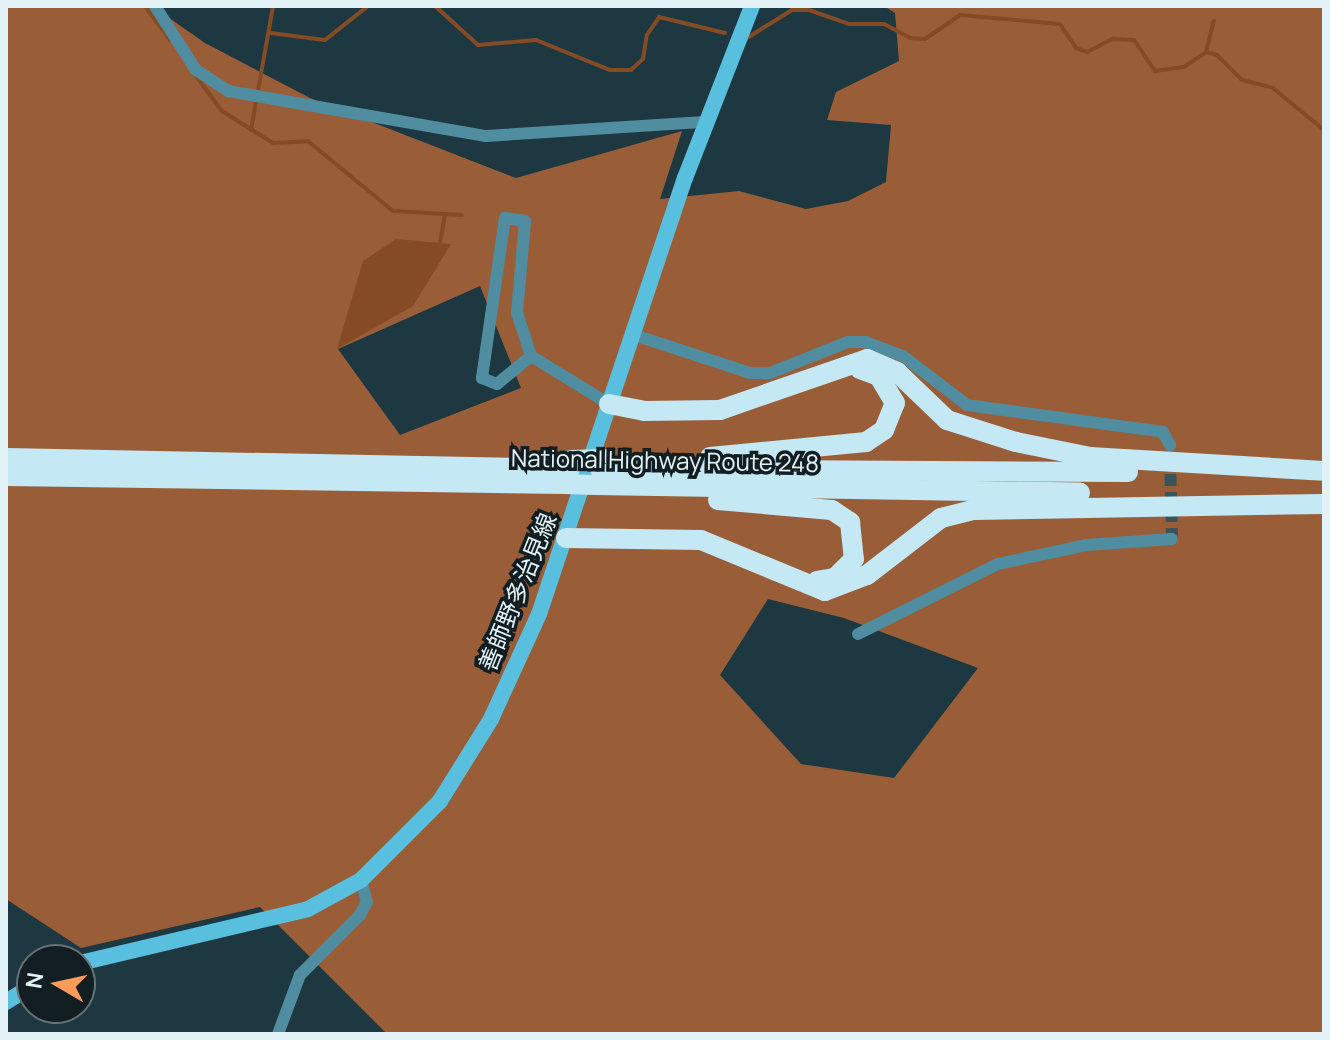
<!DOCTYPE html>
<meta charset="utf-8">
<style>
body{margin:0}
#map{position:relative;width:1330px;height:1040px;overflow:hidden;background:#1e3841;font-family:Manrope,"Noto Sans JP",sans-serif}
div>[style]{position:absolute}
.forest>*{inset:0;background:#995e38}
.water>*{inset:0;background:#854b24}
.stream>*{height:4px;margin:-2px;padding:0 2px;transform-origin:2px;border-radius:2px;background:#854b24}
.minor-tunnel>*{height:12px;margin-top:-6px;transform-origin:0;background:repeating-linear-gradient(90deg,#3b545c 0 12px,transparent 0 18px)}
.minor>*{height:12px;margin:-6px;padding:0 6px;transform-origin:6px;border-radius:6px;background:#518da1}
.secondary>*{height:16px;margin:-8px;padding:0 8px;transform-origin:8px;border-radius:8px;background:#59bfdf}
.trunk>*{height:20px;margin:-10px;padding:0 10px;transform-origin:10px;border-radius:10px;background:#c4e8f4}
.trunk-bridge>*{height:20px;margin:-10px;padding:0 10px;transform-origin:10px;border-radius:10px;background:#c4e8f4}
span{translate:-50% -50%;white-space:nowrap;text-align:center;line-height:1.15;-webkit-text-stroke:7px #121e22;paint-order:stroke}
.street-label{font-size:24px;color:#e2f2f7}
.frame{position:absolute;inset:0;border:8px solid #e2f2f7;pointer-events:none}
.north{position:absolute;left:16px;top:944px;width:80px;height:80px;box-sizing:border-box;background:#121e22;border:2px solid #657377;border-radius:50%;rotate:279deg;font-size:22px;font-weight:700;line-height:32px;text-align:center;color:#e2f2f7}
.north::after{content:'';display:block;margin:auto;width:28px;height:36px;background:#fe9b59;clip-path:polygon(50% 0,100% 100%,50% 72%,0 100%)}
</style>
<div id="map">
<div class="forest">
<i style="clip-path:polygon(evenodd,6px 6px,152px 6px,205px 43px,310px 98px,516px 178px,682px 131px,660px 199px,739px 191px,806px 209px,848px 201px,886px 182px,891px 125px,827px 120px,836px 92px,899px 61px,895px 13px,884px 6px,1324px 6px,1324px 1034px,387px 1034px,260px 907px,81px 948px,6px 899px,6px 6px,480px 286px,521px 388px,400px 435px,338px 349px,480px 286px,6px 6px,768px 599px,844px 618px,978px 668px,894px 778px,801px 764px,720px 675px,768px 599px)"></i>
</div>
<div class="water">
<i style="clip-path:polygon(396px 239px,451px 244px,413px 306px,337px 349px,363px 261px)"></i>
</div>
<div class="stream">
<i style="left:145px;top:6px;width:42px;rotate:53.7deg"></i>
<i style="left:435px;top:6px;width:58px;rotate:42.2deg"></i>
<i style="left:478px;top:45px;width:58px;rotate:-4.9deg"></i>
<i style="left:536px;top:40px;width:80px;rotate:22.1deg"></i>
<i style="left:610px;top:70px;width:21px"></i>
<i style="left:631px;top:70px;width:16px;rotate:-43deg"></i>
<i style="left:643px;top:59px;width:24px;rotate:-81deg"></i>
<i style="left:647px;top:35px;width:22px;rotate:-56deg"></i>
<i style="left:659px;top:17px;width:68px;rotate:13.6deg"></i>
<i style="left:271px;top:33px;width:54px;rotate:7.4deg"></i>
<i style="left:325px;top:40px;width:55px;rotate:-38.3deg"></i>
<i style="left:747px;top:38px;width:53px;rotate:-31.9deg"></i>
<i style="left:792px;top:10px;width:17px"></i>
<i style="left:809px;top:10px;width:42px;rotate:19.3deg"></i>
<i style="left:849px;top:24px;width:35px"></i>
<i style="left:884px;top:24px;width:30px;rotate:28deg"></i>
<i style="left:910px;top:38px;width:15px;rotate:4deg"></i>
<i style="left:925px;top:39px;width:42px;rotate:-34.4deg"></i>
<i style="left:960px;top:15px;width:100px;rotate:5.1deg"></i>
<i style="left:1060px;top:24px;width:29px;rotate:56deg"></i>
<i style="left:1076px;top:48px;width:12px;rotate:20deg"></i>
<i style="left:1087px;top:52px;width:29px;rotate:-27deg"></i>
<i style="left:1113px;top:39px;width:21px;rotate:3deg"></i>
<i style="left:1134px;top:40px;width:37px;rotate:56deg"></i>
<i style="left:1155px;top:71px;width:29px;rotate:-8deg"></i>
<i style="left:1184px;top:67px;width:27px;rotate:-34deg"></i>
<i style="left:1206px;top:52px;width:11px;rotate:15deg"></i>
<i style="left:1217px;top:55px;width:35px;rotate:45deg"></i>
<i style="left:1242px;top:80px;width:32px;rotate:14deg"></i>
<i style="left:1273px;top:88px;width:66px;rotate:39.5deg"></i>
<i style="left:1206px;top:52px;width:32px;rotate:-76deg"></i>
<i style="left:196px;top:76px;width:44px;rotate:53.4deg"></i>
<i style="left:222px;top:111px;width:60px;rotate:32.1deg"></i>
<i style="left:273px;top:143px;width:35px;rotate:-3deg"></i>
<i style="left:308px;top:141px;width:110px;rotate:39.5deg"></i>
<i style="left:393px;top:211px;width:69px;rotate:3.3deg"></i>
<i style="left:251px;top:130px;width:126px;rotate:-79.9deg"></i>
<i style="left:440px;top:243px;width:29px;rotate:-80deg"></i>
</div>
<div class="minor-tunnel">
<i style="left:1170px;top:456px;width:83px;rotate:88.6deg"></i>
</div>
<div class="minor">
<i style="left:155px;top:6px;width:76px;rotate:57.4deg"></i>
<i style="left:196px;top:70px;width:38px;rotate:33deg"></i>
<i style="left:228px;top:91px;width:262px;rotate:9.9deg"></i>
<i style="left:486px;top:136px;width:219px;rotate:-3.7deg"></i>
<i style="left:631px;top:334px;width:125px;rotate:18.1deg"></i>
<i style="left:750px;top:373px;width:20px"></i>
<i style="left:770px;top:373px;width:84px;rotate:-21.7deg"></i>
<i style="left:848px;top:342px;width:17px"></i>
<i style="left:865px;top:342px;width:40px;rotate:20.2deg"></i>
<i style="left:903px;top:356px;width:81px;rotate:37.4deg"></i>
<i style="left:967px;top:405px;width:198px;rotate:7.8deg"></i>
<i style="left:1163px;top:432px;width:15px;rotate:62deg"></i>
<i style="left:531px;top:356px;width:45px;rotate:-108deg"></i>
<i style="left:517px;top:313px;width:92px;rotate:-85deg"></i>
<i style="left:525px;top:221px;width:20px;rotate:-171deg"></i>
<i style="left:505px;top:218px;width:162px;rotate:98.2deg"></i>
<i style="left:482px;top:378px;width:16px;rotate:22deg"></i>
<i style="left:497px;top:384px;width:44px;rotate:-39.5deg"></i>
<i style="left:531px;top:356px;width:92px;rotate:31.6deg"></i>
<i style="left:858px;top:634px;width:157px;rotate:-26.6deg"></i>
<i style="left:998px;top:564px;width:91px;rotate:-12.1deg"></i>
<i style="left:1087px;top:545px;width:85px;rotate:-4deg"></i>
<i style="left:278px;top:1034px;width:63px;rotate:-69.6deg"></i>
<i style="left:300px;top:975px;width:85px;rotate:-45deg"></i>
<i style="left:360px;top:915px;width:15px;rotate:-62deg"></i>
<i style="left:367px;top:902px;width:23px;rotate:-105deg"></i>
</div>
<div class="secondary">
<i style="left:80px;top:963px;width:234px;rotate:-13.3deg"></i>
<i style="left:308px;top:909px;width:60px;rotate:-28.7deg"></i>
<i style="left:361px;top:880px;width:112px;rotate:-45deg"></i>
<i style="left:440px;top:801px;width:97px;rotate:-58.1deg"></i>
<i style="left:491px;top:719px;width:115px;rotate:-65.4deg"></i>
<i style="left:539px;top:614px;width:460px;rotate:-71.5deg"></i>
<i style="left:685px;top:178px;width:185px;rotate:-68.7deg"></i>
<i style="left:6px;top:1002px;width:31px;rotate:-32deg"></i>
</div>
<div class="trunk">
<i style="left:609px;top:404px;width:36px;rotate:11deg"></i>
<i style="left:644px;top:411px;width:76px;rotate:-0.8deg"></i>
<i style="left:720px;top:410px;width:156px;rotate:-19.1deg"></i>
<i style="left:867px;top:359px;width:33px;rotate:23deg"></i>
<i style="left:897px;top:372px;width:69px;rotate:43.8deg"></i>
<i style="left:947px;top:420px;width:72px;rotate:17.7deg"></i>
<i style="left:1016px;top:442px;width:76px;rotate:11.5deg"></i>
<i style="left:1090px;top:457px;width:234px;rotate:3.4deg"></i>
<i style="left:710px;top:457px;width:157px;rotate:-5.5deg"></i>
<i style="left:866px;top:442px;width:22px;rotate:-34deg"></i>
<i style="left:884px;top:430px;width:29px;rotate:-68deg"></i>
<i style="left:895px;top:403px;width:31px;rotate:-121deg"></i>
<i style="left:879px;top:376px;width:20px;rotate:-160deg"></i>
<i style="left:6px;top:458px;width:564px;rotate:1.12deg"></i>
<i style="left:600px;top:469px;width:528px;rotate:0.33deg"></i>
<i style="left:6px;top:476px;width:560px;rotate:0.82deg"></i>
<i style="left:595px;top:485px;width:485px;rotate:0.9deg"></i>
<i style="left:718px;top:500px;width:114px;rotate:5deg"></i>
<i style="left:832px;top:510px;width:22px;rotate:34deg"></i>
<i style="left:850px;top:522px;width:37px;rotate:84deg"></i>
<i style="left:854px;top:559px;width:27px;rotate:135deg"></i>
<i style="left:835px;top:578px;width:18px;rotate:171deg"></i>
<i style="left:566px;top:538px;width:135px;rotate:0.8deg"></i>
<i style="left:701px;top:540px;width:134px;rotate:22.4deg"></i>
<i style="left:825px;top:591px;width:45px;rotate:-20.9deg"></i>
<i style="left:867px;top:575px;width:93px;rotate:-37.6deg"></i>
<i style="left:941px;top:518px;width:34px;rotate:-14deg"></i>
<i style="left:974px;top:510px;width:350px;rotate:-1deg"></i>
</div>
<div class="trunk-bridge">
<i style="left:572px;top:460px;width:32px;rotate:-2deg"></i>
<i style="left:566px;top:484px;width:29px;rotate:2deg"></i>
</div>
<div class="street-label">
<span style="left:665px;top:460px;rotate:1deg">National Highway Route 248</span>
<span style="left:517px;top:592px;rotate:-68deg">善師野多治見線</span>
</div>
<div class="frame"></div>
<div class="north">N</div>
</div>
